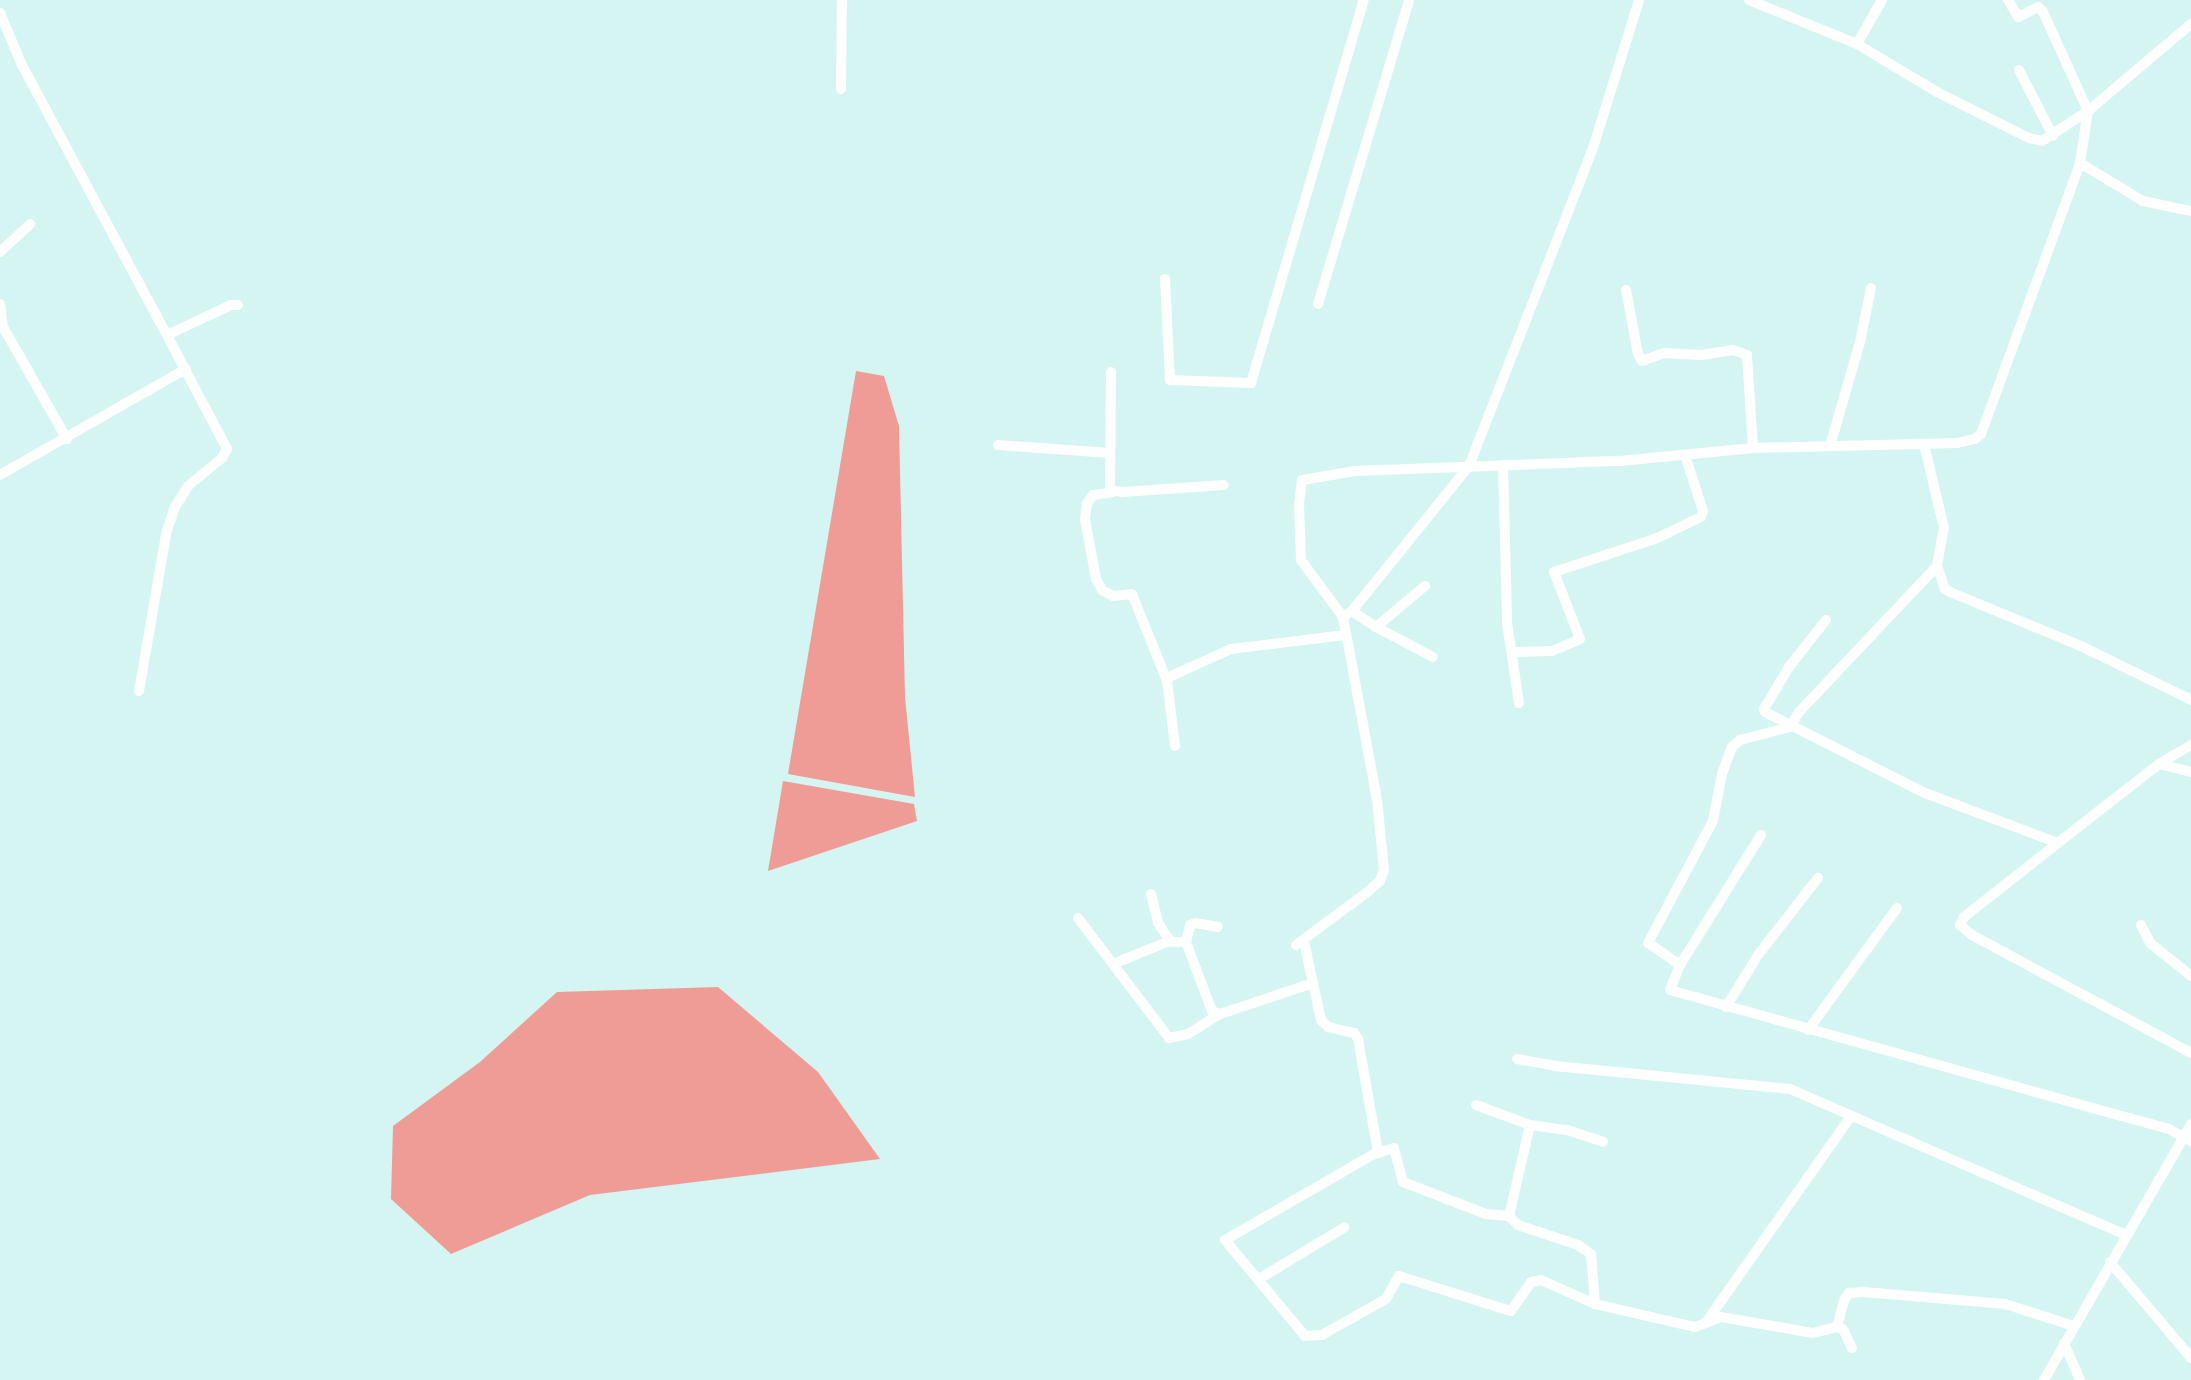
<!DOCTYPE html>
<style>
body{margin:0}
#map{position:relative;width:2191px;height:1380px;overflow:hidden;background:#d4f5f1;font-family:"Public Sans",sans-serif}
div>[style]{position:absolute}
.forest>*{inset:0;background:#f09c96}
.minor>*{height:10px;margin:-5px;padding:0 5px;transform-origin:5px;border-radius:5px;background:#fff}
span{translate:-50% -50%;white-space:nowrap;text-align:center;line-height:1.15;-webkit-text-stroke:8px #d4f5f1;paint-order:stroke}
</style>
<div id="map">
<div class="forest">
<i style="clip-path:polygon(856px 371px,884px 376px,899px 426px,905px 697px,915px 797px,788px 774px)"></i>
<i style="clip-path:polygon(783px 781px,914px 804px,917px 821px,768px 871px)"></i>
<i style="clip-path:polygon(718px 987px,818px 1072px,880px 1159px,590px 1195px,451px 1254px,391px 1199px,393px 1126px,480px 1062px,557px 992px)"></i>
</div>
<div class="minor">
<i style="left:1749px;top:0;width:117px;rotate:22.2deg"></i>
<i style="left:1857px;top:44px;width:93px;rotate:31deg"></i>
<i style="left:1937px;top:92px;width:103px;rotate:26.6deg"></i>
<i style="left:2029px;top:138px;width:13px;rotate:13deg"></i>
<i style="left:2042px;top:141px;width:55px;rotate:-33.1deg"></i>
<i style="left:2088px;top:111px;width:135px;rotate:-40.2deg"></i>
<i style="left:0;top:13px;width:56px;rotate:67.1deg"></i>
<i style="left:22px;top:65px;width:306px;rotate:61.8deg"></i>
<i style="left:167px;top:335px;width:71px;rotate:-25.1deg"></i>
<i style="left:231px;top:305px;width:7px"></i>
<i style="left:1857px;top:44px;width:51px;rotate:-60.4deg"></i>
<i style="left:2019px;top:70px;width:74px;rotate:62.7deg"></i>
<i style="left:841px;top:89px;width:89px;rotate:-89.4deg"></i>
<i style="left:2080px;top:163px;width:74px;rotate:31.1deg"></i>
<i style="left:2143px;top:201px;width:49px;rotate:11.8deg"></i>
<i style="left:0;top:252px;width:41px;rotate:-43deg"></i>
<i style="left:1165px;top:279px;width:101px;rotate:87.2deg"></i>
<i style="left:1170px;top:380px;width:81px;rotate:2.1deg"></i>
<i style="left:1251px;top:383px;width:399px;rotate:-73.6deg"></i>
<i style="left:1626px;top:290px;width:65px;rotate:79.4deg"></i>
<i style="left:1638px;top:354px;width:8px;rotate:60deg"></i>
<i style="left:1642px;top:361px;width:23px;rotate:-20deg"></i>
<i style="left:1664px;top:353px;width:37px;rotate:3deg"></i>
<i style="left:1701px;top:355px;width:32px;rotate:-9deg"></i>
<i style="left:1733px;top:350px;width:15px;rotate:20deg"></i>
<i style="left:1747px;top:355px;width:93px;rotate:86.3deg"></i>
<i style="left:0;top:304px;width:23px;rotate:83deg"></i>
<i style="left:3px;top:327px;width:129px;rotate:60.3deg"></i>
<i style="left:1318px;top:304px;width:317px;rotate:-73.3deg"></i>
<i style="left:1111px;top:372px;width:118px;rotate:90.5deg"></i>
<i style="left:1110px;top:490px;width:12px;rotate:9deg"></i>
<i style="left:1122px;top:492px;width:102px;rotate:-3.9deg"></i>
<i style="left:998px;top:445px;width:112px;rotate:4.1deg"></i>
<i style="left:1830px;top:446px;width:108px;rotate:-73.9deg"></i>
<i style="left:1860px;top:342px;width:55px;rotate:-78.5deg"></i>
<i style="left:1503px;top:465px;width:158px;rotate:88.5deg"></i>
<i style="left:1507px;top:623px;width:81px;rotate:81.5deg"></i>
<i style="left:0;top:475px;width:214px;rotate:-29.7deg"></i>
<i style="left:1113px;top:492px;width:20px;rotate:171deg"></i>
<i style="left:1093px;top:495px;width:11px;rotate:124deg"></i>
<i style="left:1087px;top:504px;width:15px;rotate:98deg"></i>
<i style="left:1085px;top:519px;width:61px;rotate:79.6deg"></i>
<i style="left:1096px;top:579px;width:13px;rotate:61deg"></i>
<i style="left:1102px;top:590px;width:13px;rotate:29deg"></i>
<i style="left:1113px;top:596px;width:19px;rotate:-6deg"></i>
<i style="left:1132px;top:594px;width:94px;rotate:68.1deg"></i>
<i style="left:1937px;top:566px;width:24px;rotate:71deg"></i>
<i style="left:1945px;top:589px;width:6px;rotate:31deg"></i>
<i style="left:1950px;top:592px;width:142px;rotate:22.4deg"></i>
<i style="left:2081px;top:646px;width:123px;rotate:26.1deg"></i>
<i style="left:1352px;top:611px;width:29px;rotate:34deg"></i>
<i style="left:1376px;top:627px;width:64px;rotate:-39.9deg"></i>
<i style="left:1343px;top:617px;width:11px;rotate:-34deg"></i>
<i style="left:1352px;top:611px;width:186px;rotate:-51.1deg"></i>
<i style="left:1469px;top:466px;width:341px;rotate:-68.7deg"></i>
<i style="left:1593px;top:148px;width:155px;rotate:-72.7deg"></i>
<i style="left:1826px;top:620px;width:60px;rotate:128.2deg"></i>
<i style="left:1789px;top:667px;width:49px;rotate:120.8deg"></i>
<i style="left:1764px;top:709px;width:3px;rotate:72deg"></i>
<i style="left:1765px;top:712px;width:179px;rotate:26.9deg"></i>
<i style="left:1925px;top:793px;width:142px;rotate:20.6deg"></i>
<i style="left:1376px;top:627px;width:64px;rotate:27.8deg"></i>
<i style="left:1512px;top:652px;width:40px;rotate:-1.4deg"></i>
<i style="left:1552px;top:651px;width:30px;rotate:-23deg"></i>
<i style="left:1580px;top:639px;width:72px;rotate:-111.2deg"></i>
<i style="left:1554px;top:572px;width:106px;rotate:-18.1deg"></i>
<i style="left:1655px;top:539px;width:51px;rotate:-25.6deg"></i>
<i style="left:1701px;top:517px;width:6px;rotate:-72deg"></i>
<i style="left:1703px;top:511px;width:59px;rotate:-107.8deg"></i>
<i style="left:139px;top:691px;width:159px;rotate:-80.2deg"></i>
<i style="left:166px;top:534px;width:28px;rotate:-72deg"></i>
<i style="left:175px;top:507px;width:25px;rotate:-58deg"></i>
<i style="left:188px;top:486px;width:44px;rotate:-39.5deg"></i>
<i style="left:222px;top:458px;width:10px;rotate:-61deg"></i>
<i style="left:227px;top:449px;width:129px;rotate:-117.8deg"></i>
<i style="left:2191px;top:745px;width:37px;rotate:149deg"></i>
<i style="left:2159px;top:764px;width:128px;rotate:142deg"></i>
<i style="left:2058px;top:843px;width:120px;rotate:141.8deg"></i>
<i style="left:1964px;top:917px;width:9px;rotate:117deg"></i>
<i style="left:1960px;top:925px;width:16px;rotate:40deg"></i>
<i style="left:1972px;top:935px;width:249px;rotate:28.3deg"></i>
<i style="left:1175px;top:746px;width:65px;rotate:-97deg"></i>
<i style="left:1167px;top:681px;width:4px;rotate:-63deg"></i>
<i style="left:1169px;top:677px;width:68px;rotate:-24.3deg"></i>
<i style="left:1231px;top:649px;width:115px;rotate:-7deg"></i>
<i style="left:2159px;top:764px;width:33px;rotate:14deg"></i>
<i style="left:1761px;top:835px;width:153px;rotate:121.9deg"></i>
<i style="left:1680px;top:965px;width:27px;rotate:112deg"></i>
<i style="left:1670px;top:990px;width:469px;rotate:15.6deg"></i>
<i style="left:2122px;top:1116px;width:49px;rotate:15.5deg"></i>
<i style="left:2169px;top:1129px;width:25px;rotate:29deg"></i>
<i style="left:1151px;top:894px;width:30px;rotate:76deg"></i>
<i style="left:1158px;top:923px;width:23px;rotate:56deg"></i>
<i style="left:1078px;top:918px;width:151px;rotate:52.8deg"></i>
<i style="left:1169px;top:1038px;width:19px;rotate:-12deg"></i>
<i style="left:1188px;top:1034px;width:38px;rotate:-32deg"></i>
<i style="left:2141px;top:925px;width:20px;rotate:63deg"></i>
<i style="left:2150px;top:943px;width:53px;rotate:38.8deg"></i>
<i style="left:1218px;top:927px;width:23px;rotate:-170deg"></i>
<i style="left:1195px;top:923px;width:5px;rotate:158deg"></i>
<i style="left:1190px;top:925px;width:17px;rotate:103deg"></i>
<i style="left:1186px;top:942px;width:74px;rotate:69.4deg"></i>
<i style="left:1212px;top:1011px;width:9px;rotate:21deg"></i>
<i style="left:1220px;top:1014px;width:98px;rotate:-18.4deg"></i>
<i style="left:1304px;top:942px;width:80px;rotate:77.7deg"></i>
<i style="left:1321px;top:1020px;width:10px;rotate:45deg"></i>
<i style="left:1328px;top:1027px;width:27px;rotate:13deg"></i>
<i style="left:1354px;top:1033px;width:7px;rotate:56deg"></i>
<i style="left:1358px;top:1039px;width:116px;rotate:80deg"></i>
<i style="left:1296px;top:945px;width:86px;rotate:-36.5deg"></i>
<i style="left:1365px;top:894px;width:20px;rotate:-41deg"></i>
<i style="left:1380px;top:881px;width:12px;rotate:-70deg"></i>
<i style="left:1384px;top:870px;width:70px;rotate:-95.7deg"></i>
<i style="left:1377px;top:800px;width:186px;rotate:-100.5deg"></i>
<i style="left:1343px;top:617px;width:71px;rotate:-126.4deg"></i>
<i style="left:1301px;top:560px;width:56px;rotate:-92deg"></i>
<i style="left:1299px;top:504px;width:24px;rotate:-83deg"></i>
<i style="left:1302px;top:480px;width:54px;rotate:-9.6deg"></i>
<i style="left:1355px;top:471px;width:265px;rotate:-2.2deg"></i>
<i style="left:1620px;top:461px;width:134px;rotate:-5.6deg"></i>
<i style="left:1753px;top:448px;width:204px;rotate:-1.4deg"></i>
<i style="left:1957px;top:443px;width:18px;rotate:-13deg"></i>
<i style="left:1975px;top:439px;width:8px;rotate:-40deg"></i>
<i style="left:1981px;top:434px;width:289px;rotate:-69.9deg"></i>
<i style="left:2080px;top:163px;width:53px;rotate:-81.3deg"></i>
<i style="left:2088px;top:111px;width:109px;rotate:-114.4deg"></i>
<i style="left:2043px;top:12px;width:7px;rotate:-135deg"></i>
<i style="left:2038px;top:7px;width:22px;rotate:153deg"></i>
<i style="left:2018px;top:17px;width:20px;rotate:-120deg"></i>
<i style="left:1113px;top:964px;width:58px;rotate:-22.2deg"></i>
<i style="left:1167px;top:942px;width:19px"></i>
<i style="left:1680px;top:965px;width:39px;rotate:-145deg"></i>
<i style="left:1648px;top:943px;width:138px;rotate:-62deg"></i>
<i style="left:1713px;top:821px;width:48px;rotate:-79.2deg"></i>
<i style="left:1722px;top:774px;width:29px;rotate:-70deg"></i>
<i style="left:1732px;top:747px;width:11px;rotate:-41deg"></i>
<i style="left:1740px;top:740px;width:52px;rotate:-14.6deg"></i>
<i style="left:1790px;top:727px;width:17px;rotate:-59deg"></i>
<i style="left:1799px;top:712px;width:201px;rotate:-46.6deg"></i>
<i style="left:1937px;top:566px;width:39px;rotate:-80deg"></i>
<i style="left:1944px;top:528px;width:86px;rotate:-103.4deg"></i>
<i style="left:1726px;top:1007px;width:61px;rotate:-58.4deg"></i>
<i style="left:1758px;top:955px;width:98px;rotate:-52.1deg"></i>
<i style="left:1808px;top:1030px;width:151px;rotate:-53.9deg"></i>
<i style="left:1517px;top:1059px;width:39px;rotate:10deg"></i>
<i style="left:1555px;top:1066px;width:236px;rotate:5.6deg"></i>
<i style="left:1790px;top:1089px;width:366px;rotate:23.5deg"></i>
<i style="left:1476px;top:1105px;width:58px;rotate:20.3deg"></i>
<i style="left:1530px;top:1125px;width:93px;rotate:103deg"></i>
<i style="left:1530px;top:1125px;width:37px;rotate:8deg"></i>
<i style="left:1567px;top:1130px;width:38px;rotate:18deg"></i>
<i style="left:2110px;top:1262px;width:126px;rotate:49.8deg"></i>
<i style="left:1259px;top:1279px;width:100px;rotate:-31.2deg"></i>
<i style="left:1595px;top:1304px;width:50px;rotate:-94.6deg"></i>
<i style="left:1591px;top:1254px;width:16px;rotate:-145deg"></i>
<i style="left:1578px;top:1245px;width:63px;rotate:-161.6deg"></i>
<i style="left:1518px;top:1225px;width:13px;rotate:-135deg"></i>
<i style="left:1509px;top:1216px;width:23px;rotate:-175deg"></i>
<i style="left:1486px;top:1214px;width:89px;rotate:-158.9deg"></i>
<i style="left:1403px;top:1182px;width:35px;rotate:-105deg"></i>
<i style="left:1394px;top:1148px;width:21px;rotate:163deg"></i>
<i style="left:1374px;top:1154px;width:172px;rotate:150deg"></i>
<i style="left:1225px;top:1240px;width:125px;rotate:50.2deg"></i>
<i style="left:1305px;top:1336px;width:17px;rotate:-3deg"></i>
<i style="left:1322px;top:1335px;width:73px;rotate:-29.4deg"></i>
<i style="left:1386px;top:1299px;width:26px;rotate:-61deg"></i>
<i style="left:1399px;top:1276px;width:117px;rotate:17.4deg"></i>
<i style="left:1511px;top:1311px;width:35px;rotate:-55deg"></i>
<i style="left:1531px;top:1282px;width:10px;rotate:-11deg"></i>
<i style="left:1541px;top:1280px;width:59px;rotate:24deg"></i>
<i style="left:1595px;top:1304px;width:103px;rotate:13deg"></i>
<i style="left:1695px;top:1327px;width:28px;rotate:-21deg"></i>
<i style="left:1721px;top:1317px;width:93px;rotate:9.9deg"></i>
<i style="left:1813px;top:1333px;width:25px;rotate:-14deg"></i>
<i style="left:1837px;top:1327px;width:6px;rotate:18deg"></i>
<i style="left:1843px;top:1329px;width:21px;rotate:65deg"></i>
<i style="left:1707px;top:1321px;width:251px;rotate:-54.9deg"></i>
<i style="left:1837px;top:1327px;width:28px;rotate:-75deg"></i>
<i style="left:1844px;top:1300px;width:9px;rotate:-54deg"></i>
<i style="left:1849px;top:1293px;width:14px;rotate:-4deg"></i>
<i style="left:1863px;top:1292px;width:143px;rotate:4.8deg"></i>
<i style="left:2005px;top:1304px;width:72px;rotate:17.7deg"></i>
<i style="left:2064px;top:1343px;width:40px;rotate:66.6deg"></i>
<i style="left:2044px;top:1380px;width:295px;rotate:-60.1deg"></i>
</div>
</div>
